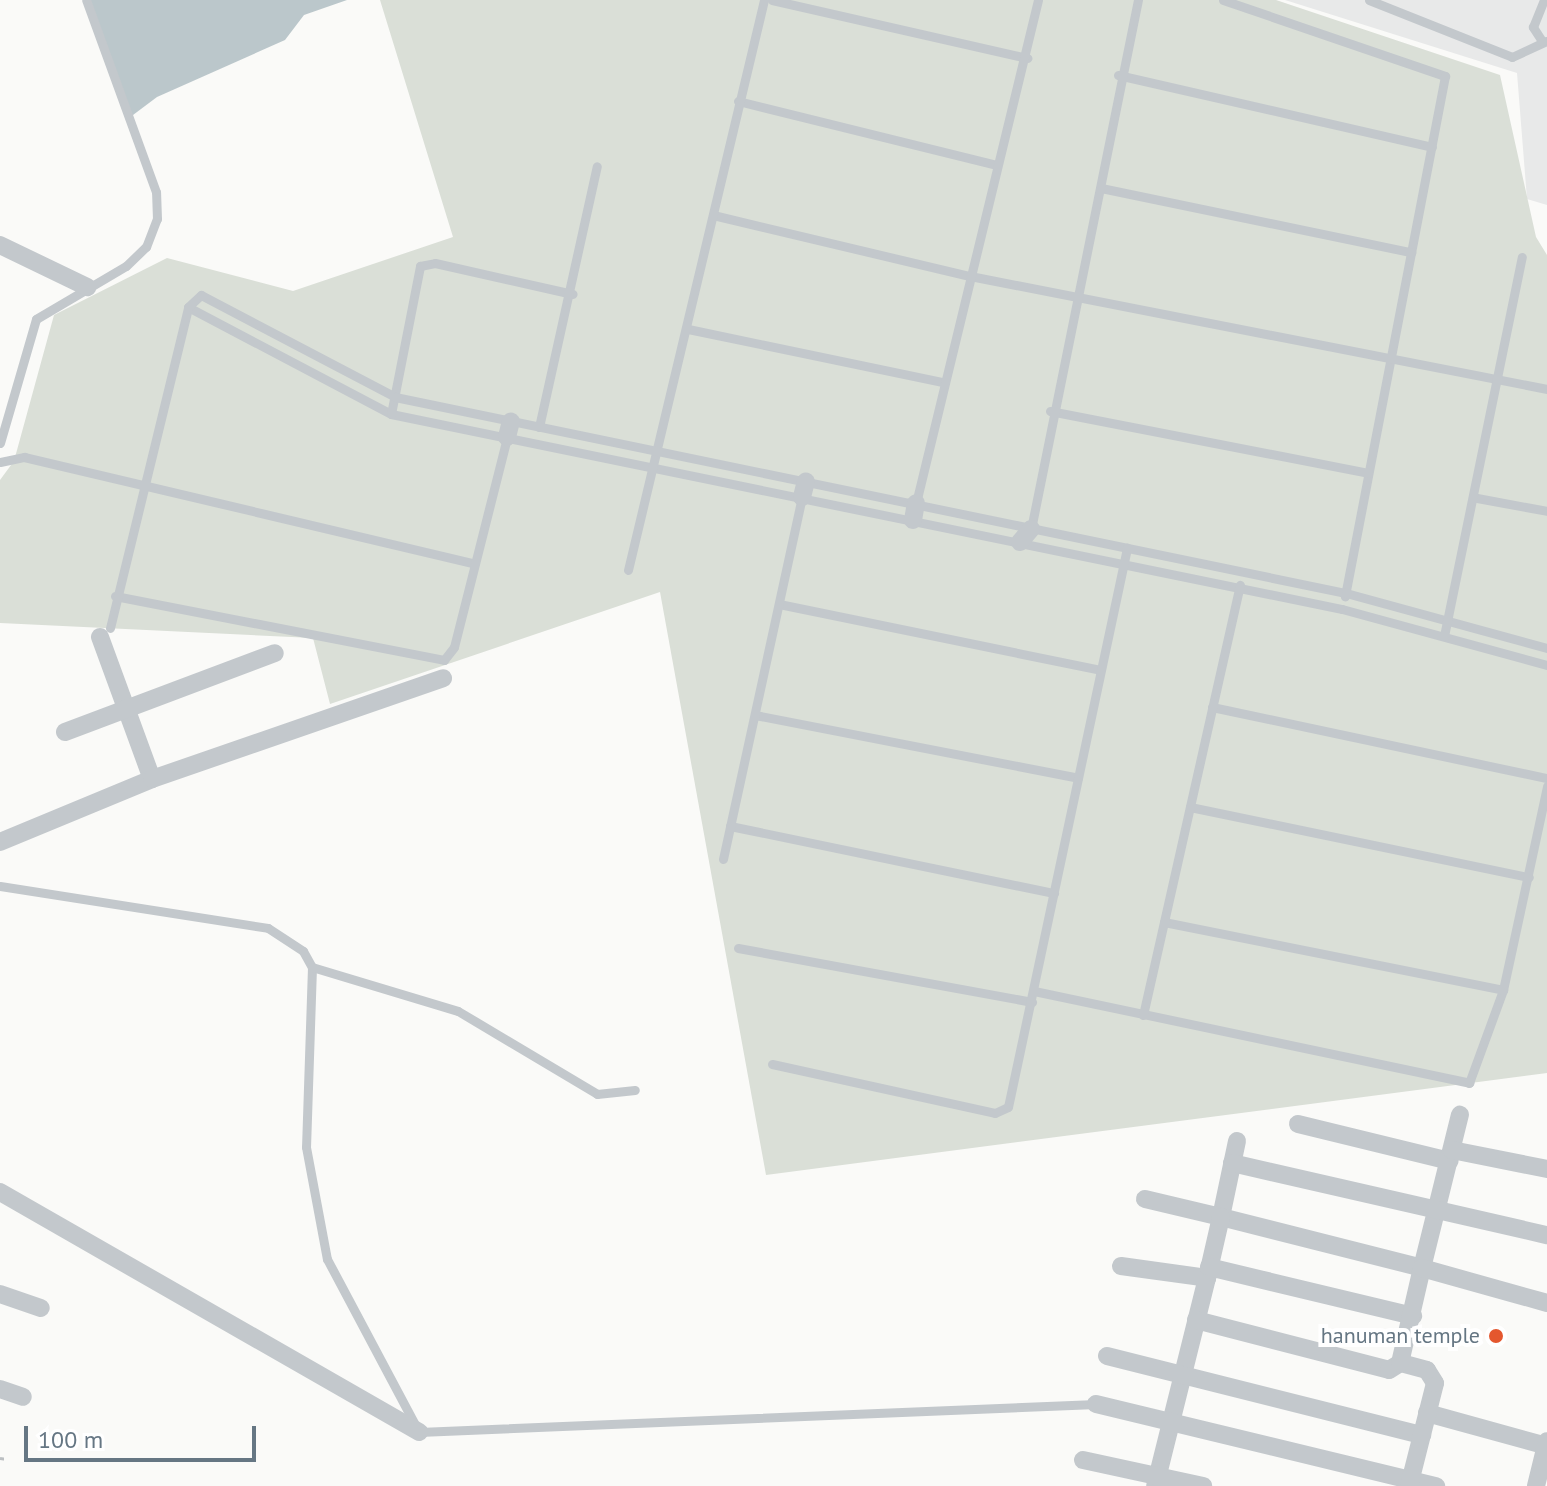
<!DOCTYPE html>
<style>
body{margin:0}
#map{position:relative;width:1547px;height:1486px;overflow:hidden;background:#fafaf8;font-family:"PT Sans",sans-serif}
div>[style]{position:absolute}
.built>*{inset:0;background:#e8e9e9}
.green>*{inset:0;background:#dadfd7}
.water>*{inset:0;background:#bbc7cb}
.path>*{height:3px;margin-top:-1.5px;transform-origin:0;background:repeating-linear-gradient(90deg,#bbbfc2 0 4px,transparent 0 8px)}
.service>*{height:9px;margin:-4.5px;padding:0 4.5px;transform-origin:4.5px;border-radius:4.5px;background:#c3c8cc}
.minor>*{height:18px;margin:-9px;padding:0 9px;transform-origin:9px;border-radius:9px;background:#c3c8cc}
.dots>*{width:22px;height:22px;translate:-50% -50%;box-sizing:border-box;border:4px solid #fff;border-radius:50%}
span{translate:-50% -50%;white-space:nowrap;text-align:center;line-height:1.15;-webkit-text-stroke:8px #fff;paint-order:stroke}
.poi-label{font-size:22px;color:#657683}
.right{translate:-100% -50%;text-align:right}
.scale{position:absolute;left:24px;top:1426px;width:232px;height:36px;box-sizing:border-box;border:4px solid #657683;border-top:0;padding-left:10px;font-size:24px;line-height:28px;white-space:nowrap;color:#657683;-webkit-text-stroke:6px #fff;paint-order:stroke}
</style>
<div id="map">
<div class="built">
<i style="clip-path:polygon(1285px 0,1547px 0,1547px 205px,1527px 199px,1517px 73px)"></i>
</div>
<div class="green">
<i style="clip-path:polygon(380px 0,1276px 0,1500px 75px,1536px 237px,1547px 255px,1547px 1073px,766px 1175px,660px 592px,330px 704px,313px 638px,0 623px,0 480px,14px 461px,54px 315px,167px 258px,293px 291px,453px 237px)"></i>
</div>
<div class="water">
<i style="clip-path:polygon(86px 0,347px 0,304px 15px,285px 40px,157px 97px,129px 118px)"></i>
</div>
<div class="path">
<i style="left:0;top:1458px;width:7px;rotate:8deg"></i>
</div>
<div class="service">
<i style="left:772px;top:0;width:262px;rotate:12.8deg"></i>
<i style="left:1223px;top:0;width:235px;rotate:18.9deg"></i>
<i style="left:1445px;top:76px;width:530px;rotate:100.89deg"></i>
<i style="left:1369px;top:0;width:154px;rotate:21.7deg"></i>
<i style="left:1512px;top:57px;width:38px;rotate:-25deg"></i>
<i style="left:1542px;top:41px;width:17px;rotate:-123deg"></i>
<i style="left:1533px;top:27px;width:29px;rotate:-68deg"></i>
<i style="left:1118px;top:75px;width:322px;rotate:12.9deg"></i>
<i style="left:738px;top:101px;width:266px;rotate:13.9deg"></i>
<i style="left:1101px;top:188px;width:317px;rotate:11.7deg"></i>
<i style="left:713px;top:215px;width:264px;rotate:13.4deg"></i>
<i style="left:970px;top:276px;width:588px;rotate:11.08deg"></i>
<i style="left:188px;top:307px;width:229px;rotate:27.8deg"></i>
<i style="left:391px;top:414px;width:971px;rotate:11.59deg"></i>
<i style="left:1342px;top:609px;width:213px;rotate:15.3deg"></i>
<i style="left:688px;top:329px;width:259px;rotate:11.8deg"></i>
<i style="left:1050px;top:411px;width:324px;rotate:11deg"></i>
<i style="left:391px;top:414px;width:151px;rotate:-78.9deg"></i>
<i style="left:420px;top:266px;width:15px;rotate:-11deg"></i>
<i style="left:435px;top:263px;width:141px;rotate:12.7deg"></i>
<i style="left:539px;top:427px;width:267px;rotate:-77.5deg"></i>
<i style="left:0;top:443px;width:129px;rotate:-73.8deg"></i>
<i style="left:36px;top:319px;width:104px;rotate:-30.5deg"></i>
<i style="left:126px;top:266px;width:28px;rotate:-44deg"></i>
<i style="left:146px;top:247px;width:30px;rotate:-69deg"></i>
<i style="left:157px;top:219px;width:27px;rotate:-92deg"></i>
<i style="left:156px;top:192px;width:204px;rotate:-110deg"></i>
<i style="left:0;top:462px;width:25px;rotate:-12deg"></i>
<i style="left:24px;top:457px;width:462px;rotate:13.3deg"></i>
<i style="left:1477px;top:498px;width:71px;rotate:10.5deg"></i>
<i style="left:916px;top:503px;width:518px;rotate:-76.37deg"></i>
<i style="left:1031px;top:529px;width:540px;rotate:-78.57deg"></i>
<i style="left:628px;top:570px;width:586px;rotate:-76.58deg"></i>
<i style="left:115px;top:596px;width:335px;rotate:11deg"></i>
<i style="left:444px;top:660px;width:16px;rotate:-52deg"></i>
<i style="left:454px;top:647px;width:217px;rotate:-75.8deg"></i>
<i style="left:779px;top:604px;width:328px;rotate:11.6deg"></i>
<i style="left:110px;top:628px;width:330px;rotate:-76.3deg"></i>
<i style="left:188px;top:307px;width:18px;rotate:-43deg"></i>
<i style="left:201px;top:295px;width:219px;rotate:27.7deg"></i>
<i style="left:395px;top:397px;width:971px;rotate:11.65deg"></i>
<i style="left:1346px;top:593px;width:208px;rotate:15.3deg"></i>
<i style="left:1444px;top:636px;width:387px;rotate:-78.4deg"></i>
<i style="left:1212px;top:707px;width:342px;rotate:12deg"></i>
<i style="left:755px;top:715px;width:329px;rotate:11deg"></i>
<i style="left:1190px;top:807px;width:346px;rotate:11.7deg"></i>
<i style="left:730px;top:826px;width:331px;rotate:11.7deg"></i>
<i style="left:723px;top:859px;width:371px;rotate:-77.7deg"></i>
<i style="left:0;top:886px;width:271px;rotate:8.9deg"></i>
<i style="left:268px;top:928px;width:42px;rotate:33.3deg"></i>
<i style="left:303px;top:951px;width:18px;rotate:61deg"></i>
<i style="left:312px;top:967px;width:180px;rotate:91.9deg"></i>
<i style="left:306px;top:1147px;width:114px;rotate:79.4deg"></i>
<i style="left:327px;top:1259px;width:196px;rotate:62deg"></i>
<i style="left:419px;top:1432px;width:678px;rotate:-2.37deg"></i>
<i style="left:1164px;top:922px;width:346px;rotate:11.3deg"></i>
<i style="left:738px;top:948px;width:299px;rotate:10.4deg"></i>
<i style="left:312px;top:967px;width:152px;rotate:16.8deg"></i>
<i style="left:458px;top:1011px;width:162px;rotate:30.8deg"></i>
<i style="left:597px;top:1094px;width:38px;rotate:-6deg"></i>
<i style="left:1034px;top:991px;width:445px;rotate:11.9deg"></i>
<i style="left:1469px;top:1083px;width:99px;rotate:-69.9deg"></i>
<i style="left:1503px;top:990px;width:209px;rotate:-77.8deg"></i>
<i style="left:1143px;top:1015px;width:441px;rotate:-77.3deg"></i>
<i style="left:772px;top:1064px;width:228px;rotate:12.4deg"></i>
<i style="left:995px;top:1113px;width:14px;rotate:-25deg"></i>
<i style="left:1008px;top:1107px;width:572px;rotate:-77.98deg"></i>
</div>
<div class="minor">
<i style="left:0;top:245px;width:97px;rotate:25.8deg"></i>
<i style="left:507px;top:437px;width:16px;rotate:-76deg"></i>
<i style="left:802px;top:497px;width:16px;rotate:-76deg"></i>
<i style="left:913px;top:520px;width:17px;rotate:-80deg"></i>
<i style="left:1020px;top:542px;width:17px;rotate:-50deg"></i>
<i style="left:100px;top:637px;width:151px;rotate:69.9deg"></i>
<i style="left:65px;top:732px;width:224px;rotate:-20.6deg"></i>
<i style="left:0;top:842px;width:165px;rotate:-22.5deg"></i>
<i style="left:152px;top:779px;width:308px;rotate:-19.1deg"></i>
<i style="left:1298px;top:1124px;width:156px;rotate:13.7deg"></i>
<i style="left:1237px;top:1141px;width:78px;rotate:101.9deg"></i>
<i style="left:1221px;top:1217px;width:207px;rotate:14.2deg"></i>
<i style="left:1422px;top:1268px;width:158px;rotate:-76.1deg"></i>
<i style="left:1452px;top:1150px;width:97px;rotate:11.3deg"></i>
<i style="left:1232px;top:1163px;width:323px;rotate:12.9deg"></i>
<i style="left:0;top:1192px;width:483px;rotate:29.8deg"></i>
<i style="left:1145px;top:1199px;width:78px;rotate:13.3deg"></i>
<i style="left:1221px;top:1217px;width:63px;rotate:102.9deg"></i>
<i style="left:1121px;top:1266px;width:87px;rotate:7.9deg"></i>
<i style="left:1207px;top:1278px;width:214px;rotate:104deg"></i>
<i style="left:1209px;top:1267px;width:210px;rotate:13.5deg"></i>
<i style="left:0;top:1294px;width:43px;rotate:18.9deg"></i>
<i style="left:1196px;top:1320px;width:199px;rotate:14.5deg"></i>
<i style="left:1389px;top:1370px;width:13px;rotate:-32deg"></i>
<i style="left:1107px;top:1356px;width:325px;rotate:14.1deg"></i>
<i style="left:0;top:1389px;width:24px;rotate:19deg"></i>
<i style="left:1096px;top:1404px;width:350px;rotate:13.6deg"></i>
<i style="left:1427px;top:1413px;width:124px;rotate:15.4deg"></i>
<i style="left:1083px;top:1460px;width:123px;rotate:12.2deg"></i>
<i style="left:1409px;top:1486px;width:106px;rotate:-75.8deg"></i>
<i style="left:1435px;top:1383px;width:15px;rotate:-122deg"></i>
<i style="left:1427px;top:1370px;width:28px;rotate:-165deg"></i>
<i style="left:1400px;top:1363px;width:98px;rotate:-77deg"></i>
<i style="left:1422px;top:1268px;width:130px;rotate:15.6deg"></i>
<i style="left:1536px;top:1486px;width:46px;rotate:-76.3deg"></i>
</div>
<div class="dots">
<i style="left:1496px;top:1336px;background:#e4572e"></i>
</div>
<div class="poi-label">
<span class="right" style="left:1480px;top:1336px">hanuman temple</span>
</div>
<div class="scale">100 m</div>
</div>
